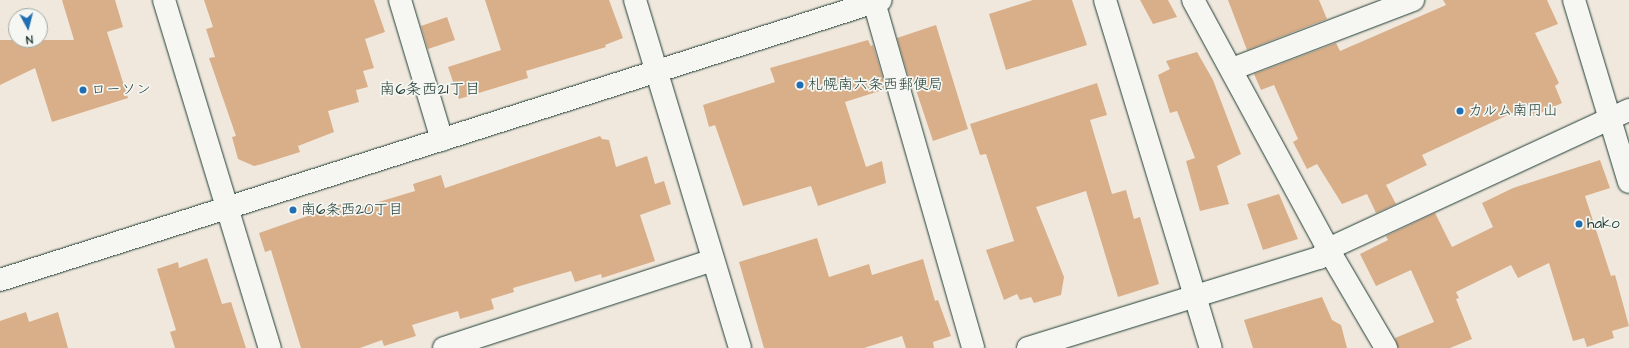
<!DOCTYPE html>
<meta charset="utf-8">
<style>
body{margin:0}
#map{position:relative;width:1629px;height:348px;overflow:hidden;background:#f0e8dd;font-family:"Architects Daughter","Klee One",sans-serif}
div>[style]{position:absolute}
.building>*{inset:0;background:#d9af8a}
.roads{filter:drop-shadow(0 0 1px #1f3d34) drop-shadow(0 0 1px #1f3d34)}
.minor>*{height:22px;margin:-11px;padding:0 11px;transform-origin:11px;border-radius:11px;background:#f6f6f2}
.tertiary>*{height:22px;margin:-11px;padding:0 11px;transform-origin:11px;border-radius:11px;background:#f6f6f2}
.dots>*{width:11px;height:11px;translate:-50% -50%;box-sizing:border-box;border:2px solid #f6f6f2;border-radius:50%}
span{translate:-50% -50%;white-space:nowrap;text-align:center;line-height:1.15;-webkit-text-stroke:3.5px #f6f6f2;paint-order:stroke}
.poi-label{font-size:15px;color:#1f3d34}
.left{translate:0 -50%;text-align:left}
.neighbourhood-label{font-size:16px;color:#1f3d34}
.north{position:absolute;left:8px;top:8px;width:40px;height:40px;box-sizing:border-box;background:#f6f6f2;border:1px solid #a0aca6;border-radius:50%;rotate:173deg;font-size:11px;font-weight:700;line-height:16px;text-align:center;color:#1f3d34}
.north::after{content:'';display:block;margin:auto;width:14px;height:18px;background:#1f6fb2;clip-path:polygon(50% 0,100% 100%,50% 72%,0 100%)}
</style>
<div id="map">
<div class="building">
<i style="clip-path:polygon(62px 0,115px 0,123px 27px,107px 32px,128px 98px,52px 122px,35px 68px,0 85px,0 40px,74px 40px)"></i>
<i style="clip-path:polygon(204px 0,374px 0,385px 32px,365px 39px,374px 68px,363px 71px,368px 87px,356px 90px,359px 102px,328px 111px,334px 132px,298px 146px,300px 152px,262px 164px,254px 166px,238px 159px,232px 137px,236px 136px,209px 58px,215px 57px,206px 29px,213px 27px)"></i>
<i style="clip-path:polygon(485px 0,609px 0,623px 38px,605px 45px,606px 47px,526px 71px,528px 78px,459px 99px,448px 67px,501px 50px)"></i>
<i style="clip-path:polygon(1033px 0,1072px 0,1087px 45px,1006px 70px,989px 14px)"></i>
<i style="clip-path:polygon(1140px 0,1168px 0,1177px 17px,1153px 24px)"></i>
<i style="clip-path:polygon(1228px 0,1319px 0,1327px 19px,1247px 50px)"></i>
<i style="clip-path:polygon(1443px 0,1547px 0,1558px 24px,1535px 33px,1559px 83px,1555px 86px,1562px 103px,1534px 116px,1529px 105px,1422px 155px,1427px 165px,1386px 185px,1396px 204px,1376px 213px,1367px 194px,1342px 204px,1317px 164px,1307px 169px,1293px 142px,1298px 139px,1274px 85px,1261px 90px,1254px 74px,1336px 43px,1340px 51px,1446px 5px)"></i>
<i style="clip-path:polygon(447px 17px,455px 40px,428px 49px,421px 26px)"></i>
<i style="clip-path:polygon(936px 25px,968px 129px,933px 141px,913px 81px,910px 82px,897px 38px)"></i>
<i style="clip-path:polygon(868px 40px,871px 46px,873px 45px,886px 89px,845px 102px,866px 167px,882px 161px,886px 183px,818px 206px,811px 186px,743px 206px,715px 125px,709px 127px,703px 105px,775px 82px,770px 68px)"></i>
<i style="clip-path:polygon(1197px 52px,1213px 80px,1241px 154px,1217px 166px,1229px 204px,1200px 211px,1186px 161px,1195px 158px,1177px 111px,1170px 113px,1158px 75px,1170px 69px,1166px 61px)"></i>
<i style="clip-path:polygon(1097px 83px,1107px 115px,1090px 120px,1112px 194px,1126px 190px,1134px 219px,1140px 217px,1159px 284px,1118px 297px,1086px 191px,1036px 207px,1064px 277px,1061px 295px,1034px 303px,1031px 297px,1020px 300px,1017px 294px,1004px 300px,986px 250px,1014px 241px,986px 154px,980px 155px,970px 124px)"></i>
<i style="clip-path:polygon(600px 136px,602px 139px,609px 140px,616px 167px,647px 156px,655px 184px,664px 181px,671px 204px,640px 215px,655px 261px,602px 278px,601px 274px,575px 282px,571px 271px,513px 288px,514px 292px,491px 299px,494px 309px,460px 319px,458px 311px,412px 325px,416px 336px,384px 346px,382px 340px,360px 348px,301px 348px,271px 250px,265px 252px,259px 233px,342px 204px,345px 212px,415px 191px,413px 184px,441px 175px,445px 188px)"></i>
<i style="clip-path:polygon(1600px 160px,1610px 188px,1585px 196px,1611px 276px,1615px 275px,1629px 326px,1612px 331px,1614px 338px,1587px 347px,1584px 338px,1573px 341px,1549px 263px,1518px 278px,1511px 265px,1456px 292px,1459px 298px,1456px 299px,1472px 339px,1450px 348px,1398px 348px,1395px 338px,1434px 322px,1411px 270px,1376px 286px,1360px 254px,1388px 240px,1386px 236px,1435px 213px,1452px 247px,1493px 227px,1482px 203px,1513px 188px)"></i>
<i style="clip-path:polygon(1279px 194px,1298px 239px,1263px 250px,1247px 204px)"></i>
<i style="clip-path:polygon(817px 238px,829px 277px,869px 264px,872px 275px,923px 259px,935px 301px,938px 300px,951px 336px,933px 342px,934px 348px,906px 348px,902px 336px,864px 348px,764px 348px,739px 262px)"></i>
<i style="clip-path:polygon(207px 258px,222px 304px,231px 302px,246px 348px,175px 348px,170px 332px,176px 330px,157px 269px,178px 262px,179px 268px)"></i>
<i style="clip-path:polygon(1322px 297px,1332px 320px,1341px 325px,1347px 348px,1253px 348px,1244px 320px)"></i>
<i style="clip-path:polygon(26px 312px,29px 322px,58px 312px,68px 348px,0 348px,0 321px)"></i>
</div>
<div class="roads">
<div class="minor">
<i style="left:164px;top:0;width:364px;rotate:73.1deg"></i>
<i style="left:400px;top:0;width:146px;rotate:73.3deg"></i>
<i style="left:635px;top:0;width:363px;rotate:73.2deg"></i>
<i style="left:1105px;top:0;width:364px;rotate:73.1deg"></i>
<i style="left:1193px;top:0;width:283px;rotate:61.5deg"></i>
<i style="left:1328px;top:249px;width:115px;rotate:59.6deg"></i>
<i style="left:1574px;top:0;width:190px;rotate:73.2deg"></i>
<i style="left:874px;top:2px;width:360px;rotate:74deg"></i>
<i style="left:1232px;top:69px;width:194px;rotate:-20.9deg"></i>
<i style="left:444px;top:348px;width:283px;rotate:-18.1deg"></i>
<i style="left:1028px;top:348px;width:305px;rotate:-17.2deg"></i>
<i style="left:1319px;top:258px;width:13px;rotate:-45deg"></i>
<i style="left:1328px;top:249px;width:332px;rotate:-24.8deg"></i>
</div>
<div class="tertiary">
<i style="left:0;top:280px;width:924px;rotate:-17.63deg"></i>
</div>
</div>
<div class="dots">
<i style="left:800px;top:85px;background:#1f6fb2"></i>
<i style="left:83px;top:90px;background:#1f6fb2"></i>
<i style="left:1460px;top:111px;background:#1f6fb2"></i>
<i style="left:293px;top:210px;background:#1f6fb2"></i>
<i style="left:1579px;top:224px;background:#1f6fb2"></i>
</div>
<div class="poi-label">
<span class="left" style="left:808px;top:85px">札幌南六条西郵便局</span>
<span class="left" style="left:91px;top:90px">ローソン</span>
<span class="left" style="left:1468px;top:111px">カルム南円山</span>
<span class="left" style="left:301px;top:210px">南6条西20丁目</span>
<span class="left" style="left:1587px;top:224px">hako</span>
</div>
<div class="neighbourhood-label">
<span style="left:430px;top:89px">南6条西21丁目</span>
</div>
<div class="north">N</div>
</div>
